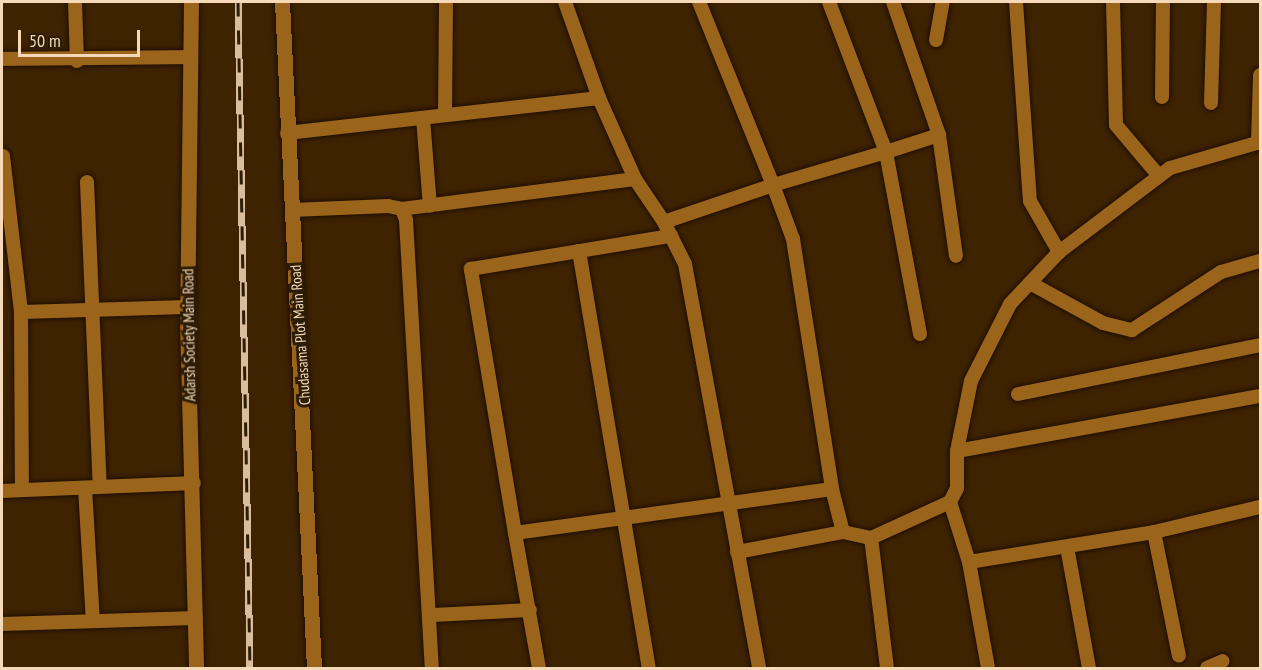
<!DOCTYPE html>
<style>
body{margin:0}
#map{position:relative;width:1262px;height:670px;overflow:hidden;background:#3e2300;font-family:"PT Sans Narrow",sans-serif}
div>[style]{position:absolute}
.roads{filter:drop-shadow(0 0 2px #1f0e00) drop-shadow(0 0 2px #1f0e00)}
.street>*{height:14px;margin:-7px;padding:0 7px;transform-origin:7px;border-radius:7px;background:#9a651a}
.secondary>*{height:15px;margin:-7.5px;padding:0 7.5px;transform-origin:7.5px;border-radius:7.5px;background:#9a651a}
.rail>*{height:7px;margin-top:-3.5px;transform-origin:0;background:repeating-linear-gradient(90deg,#2d1c06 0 14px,#dabd9c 0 28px);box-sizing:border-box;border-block:2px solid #dabd9c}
span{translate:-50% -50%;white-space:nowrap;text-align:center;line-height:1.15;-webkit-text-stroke:6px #2d1c06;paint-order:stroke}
.street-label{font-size:15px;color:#f6d9b8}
.frame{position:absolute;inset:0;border:3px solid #f6d9b8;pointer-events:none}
.scale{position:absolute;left:18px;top:30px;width:122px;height:27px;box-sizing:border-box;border:3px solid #f6d9b8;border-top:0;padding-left:8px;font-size:18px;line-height:21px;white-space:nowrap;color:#f6d9b8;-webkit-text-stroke:4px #2d1c06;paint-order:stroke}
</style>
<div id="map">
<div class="roads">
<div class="street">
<i style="left:75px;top:2px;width:59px;rotate:88.1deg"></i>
<i style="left:565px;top:2px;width:102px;rotate:70.5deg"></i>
<i style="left:829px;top:2px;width:160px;rotate:69.2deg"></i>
<i style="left:886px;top:152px;width:118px;rotate:163.7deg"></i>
<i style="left:773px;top:185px;width:58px;rotate:69.7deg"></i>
<i style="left:793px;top:239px;width:253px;rotate:81.1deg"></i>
<i style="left:893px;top:2px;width:141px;rotate:70.9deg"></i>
<i style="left:939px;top:135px;width:122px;rotate:82deg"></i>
<i style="left:1016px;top:2px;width:199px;rotate:86deg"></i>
<i style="left:1030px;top:201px;width:59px;rotate:60.4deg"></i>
<i style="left:1113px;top:2px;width:123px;rotate:88.6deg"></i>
<i style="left:1116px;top:125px;width:67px;rotate:49.9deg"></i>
<i style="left:936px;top:40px;width:39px;rotate:-80deg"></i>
<i style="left:2px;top:59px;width:189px;rotate:-0.6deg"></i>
<i style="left:1162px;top:97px;width:95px;rotate:-89.4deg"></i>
<i style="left:1211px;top:103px;width:101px;rotate:-88.3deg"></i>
<i style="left:445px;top:115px;width:113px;rotate:-89.5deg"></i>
<i style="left:423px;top:118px;width:88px;rotate:85.5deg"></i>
<i style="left:287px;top:133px;width:314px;rotate:-6.4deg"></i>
<i style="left:599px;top:98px;width:89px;rotate:66deg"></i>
<i style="left:635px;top:179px;width:235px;rotate:172.7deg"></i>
<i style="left:1258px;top:143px;width:68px;rotate:-88.3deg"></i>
<i style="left:3px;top:156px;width:157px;rotate:83.4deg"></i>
<i style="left:21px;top:312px;width:166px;rotate:-1.7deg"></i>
<i style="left:635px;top:179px;width:52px;rotate:56deg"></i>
<i style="left:664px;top:222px;width:115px;rotate:-18.7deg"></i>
<i style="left:773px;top:185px;width:197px;rotate:-112deg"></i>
<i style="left:87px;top:182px;width:305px;rotate:87.6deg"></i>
<i style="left:292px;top:210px;width:96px;rotate:-2.4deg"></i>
<i style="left:388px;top:206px;width:14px;rotate:12deg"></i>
<i style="left:402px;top:209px;width:12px;rotate:70deg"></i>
<i style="left:406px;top:220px;width:449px;rotate:86.7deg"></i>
<i style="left:664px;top:222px;width:47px;rotate:63.4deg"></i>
<i style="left:685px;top:264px;width:411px;rotate:79.6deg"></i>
<i style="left:579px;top:251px;width:423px;rotate:80.5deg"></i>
<i style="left:1030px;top:283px;width:83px;rotate:28.7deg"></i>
<i style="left:1103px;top:323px;width:30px;rotate:14deg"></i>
<i style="left:1132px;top:330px;width:106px;rotate:-33.1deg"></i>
<i style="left:1221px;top:272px;width:41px;rotate:-15.8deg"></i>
<i style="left:21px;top:312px;width:178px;rotate:89.7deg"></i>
<i style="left:920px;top:334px;width:185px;rotate:-100.6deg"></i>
<i style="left:886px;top:152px;width:56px;rotate:-17.8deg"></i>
<i style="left:1018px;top:394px;width:247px;rotate:-11.4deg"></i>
<i style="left:957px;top:451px;width:308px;rotate:-10.3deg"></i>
<i style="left:85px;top:488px;width:133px;rotate:86.6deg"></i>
<i style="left:2px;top:491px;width:192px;rotate:-2.4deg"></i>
<i style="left:950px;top:502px;width:63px;rotate:72.4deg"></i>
<i style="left:969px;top:562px;width:187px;rotate:-9.2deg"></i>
<i style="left:1154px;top:532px;width:109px;rotate:-13.3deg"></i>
<i style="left:1154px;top:532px;width:126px;rotate:78.6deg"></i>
<i style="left:515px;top:533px;width:268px;rotate:-99.5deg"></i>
<i style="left:471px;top:269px;width:203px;rotate:-9.4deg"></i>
<i style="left:1067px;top:547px;width:123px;rotate:79.7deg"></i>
<i style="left:737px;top:552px;width:108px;rotate:-10.7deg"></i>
<i style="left:969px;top:562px;width:108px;rotate:79.8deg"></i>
<i style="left:433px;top:615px;width:97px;rotate:-3deg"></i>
<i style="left:2px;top:624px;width:194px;rotate:-1.8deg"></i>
<i style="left:539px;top:668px;width:137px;rotate:-100.1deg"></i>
<i style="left:515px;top:533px;width:320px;rotate:-7.9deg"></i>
<i style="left:832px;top:489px;width:44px;rotate:75.7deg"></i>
<i style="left:843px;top:532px;width:29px;rotate:12deg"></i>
<i style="left:887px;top:668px;width:131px;rotate:-97deg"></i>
<i style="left:871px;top:538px;width:87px;rotate:-24.5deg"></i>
<i style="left:950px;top:502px;width:16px;rotate:-63deg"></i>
<i style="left:957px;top:488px;width:37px;rotate:-90deg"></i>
<i style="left:957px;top:451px;width:71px;rotate:-78.7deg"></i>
<i style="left:971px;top:381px;width:86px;rotate:-63.1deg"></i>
<i style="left:1010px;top:304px;width:71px;rotate:-46.7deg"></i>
<i style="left:1059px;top:252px;width:139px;rotate:-37.1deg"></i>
<i style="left:1170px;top:168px;width:94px;rotate:-16.1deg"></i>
<i style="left:1207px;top:668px;width:17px;rotate:-24deg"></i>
</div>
<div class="secondary">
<i style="left:191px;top:2px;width:318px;rotate:90.7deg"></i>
<i style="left:187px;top:320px;width:348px;rotate:88.5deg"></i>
<i style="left:282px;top:2px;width:667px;rotate:87.25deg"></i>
</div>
</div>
<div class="rail">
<i style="left:238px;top:2px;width:666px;rotate:88.97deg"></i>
</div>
<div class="street-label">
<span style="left:189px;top:335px;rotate:-91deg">Adarsh Society Main Road</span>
<span style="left:300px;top:335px;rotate:-94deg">Chudasama Plot Main Road</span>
</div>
<div class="frame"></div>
<div class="scale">50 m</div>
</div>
